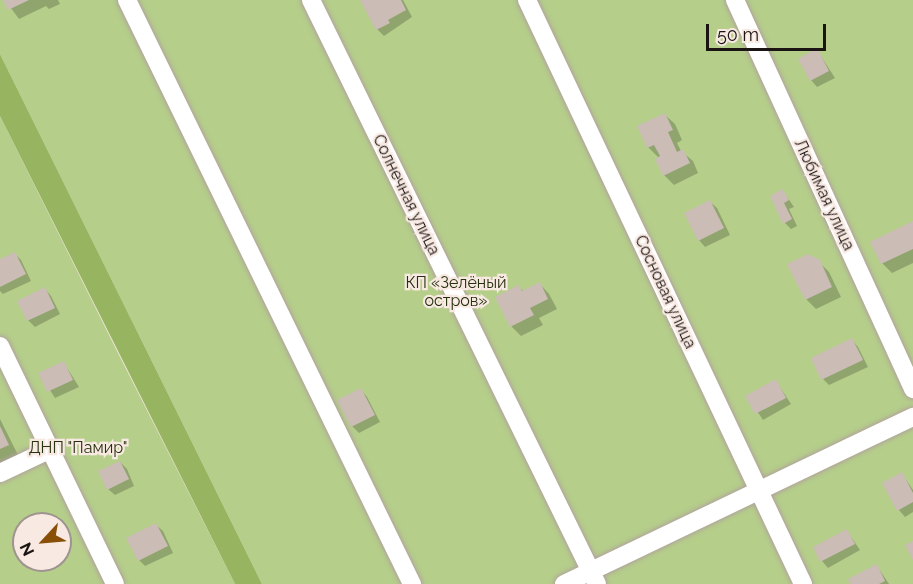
<!DOCTYPE html>
<meta charset="utf-8">
<style>
body{margin:0}
#map{position:relative;width:913px;height:584px;overflow:hidden;background:#f8e9e2;font-family:Raleway,sans-serif}
div>[style]{position:absolute}
.green>*{inset:0;background:#b5ce8a}
.forest>*{inset:0;background:#97b461}
.shadow>*{inset:0;background:#0003}
.building>*{inset:0;background:#cbbcb5}
.roads{filter:drop-shadow(0 0 2px #b1a39c) drop-shadow(0 0 2px #b1a39c)}
.street>*{height:18px;margin:-9px;padding:0 9px;transform-origin:9px;border-radius:9px;background:#fff}
span{translate:-50% -50%;white-space:nowrap;text-align:center;line-height:1.15;-webkit-text-stroke:4.5px #f8e9e2;paint-order:stroke}
.street-label{font-size:16px;color:#1a1513}
.park-label{font-size:16px;color:#26310e}
.north{position:absolute;left:12px;top:512px;width:60px;height:60px;box-sizing:border-box;background:#f8e9e2;border:2px solid #9f948f;border-radius:50%;rotate:244deg;font-size:16px;font-weight:700;line-height:24px;text-align:center;color:#1a1513}
.north::after{content:'';display:block;margin:auto;width:21px;height:27px;background:#894f07;clip-path:polygon(50% 0,100% 100%,50% 72%,0 100%)}
.scale{position:absolute;left:706px;top:24px;width:120px;height:27px;box-sizing:border-box;border:3px solid #1a1513;border-top:0;padding-left:8px;font-size:18px;line-height:21px;white-space:nowrap;color:#1a1513;-webkit-text-stroke:4px #f8e9e2;paint-order:stroke}
</style>
<div id="map">
<div class="green">
<i style="clip-path:polygon(0 0,913px 0,913px 584px,262px 584px,0 54px)"></i>
<i style="clip-path:polygon(evenodd,0 116px,117px 351px,235px 584px,0 584px,0 116px,24px 524px,60px 524px,60px 560px,24px 560px,24px 524px)"></i>
</div>
<div class="forest">
<i style="clip-path:polygon(0 54px,262px 584px,235px 584px,0 116px)"></i>
</div>
<div class="shadow">
<i style="clip-path:polygon(5px 0,58px 0,60px 4px,49px 9px,46px 6px,19px 19px)"></i>
<i style="clip-path:polygon(362px 0,403px 0,412px 17px,384px 36px,377px 29px)"></i>
<i style="clip-path:polygon(817px 50px,835px 78px,817px 87px,811px 80px)"></i>
<i style="clip-path:polygon(665px 115px,675px 124px,682px 140px,677px 143px,681px 151px,693px 161px,698px 173px,674px 185px,664px 175px,659px 158px,648px 147px)"></i>
<i style="clip-path:polygon(783px 191px,794px 207px,789px 209px,797px 226px,791px 229px,785px 223px)"></i>
<i style="clip-path:polygon(710px 202px,717px 208px,730px 235px,705px 247px,699px 240px)"></i>
<i style="clip-path:polygon(913px 223px,913px 263px,892px 273px,882px 263px,872px 243px)"></i>
<i style="clip-path:polygon(14px 253px,21px 260px,31px 281px,3px 294px,0 291px,0 260px)"></i>
<i style="clip-path:polygon(819px 262px,829px 272px,841px 297px,816px 309px,806px 299px)"></i>
<i style="clip-path:polygon(540px 284px,549px 294px,557px 309px,539px 318px,543px 325px,521px 336px,511px 326px,519px 287px,524px 292px)"></i>
<i style="clip-path:polygon(45px 289px,51px 296px,60px 314px,35px 327px,28px 320px)"></i>
<i style="clip-path:polygon(852px 340px,858px 347px,868px 367px,829px 385px,823px 379px)"></i>
<i style="clip-path:polygon(64px 363px,79px 387px,55px 398px,40px 374px)"></i>
<i style="clip-path:polygon(776px 381px,791px 404px,763px 420px,747px 396px)"></i>
<i style="clip-path:polygon(361px 390px,367px 397px,380px 422px,359px 433px,352px 426px)"></i>
<i style="clip-path:polygon(0 419px,18px 455px,0 464px)"></i>
<i style="clip-path:polygon(120px 462px,127px 469px,134px 486px,115px 495px,108px 489px)"></i>
<i style="clip-path:polygon(902px 474px,913px 490px,913px 512px,905px 517px,899px 510px)"></i>
<i style="clip-path:polygon(156px 525px,163px 531px,173px 553px,145px 566px,139px 560px)"></i>
<i style="clip-path:polygon(847px 531px,860px 550px,828px 568px,822px 561px)"></i>
<i style="clip-path:polygon(877px 566px,889px 584px,852px 584px)"></i>
</div>
<div class="building">
<i style="clip-path:polygon(3px 0,29px 0,8px 10px)"></i>
<i style="clip-path:polygon(360px 0,401px 0,406px 10px,388px 20px,390px 23px,376px 30px)"></i>
<i style="clip-path:polygon(817px 48px,829px 71px,810px 81px,798px 59px)"></i>
<i style="clip-path:polygon(665px 113px,673px 130px,668px 132px,677px 152px,683px 149px,690px 163px,663px 176px,655px 159px,660px 156px,654px 145px,647px 148px,637px 126px)"></i>
<i style="clip-path:polygon(783px 189px,789px 200px,784px 203px,792px 219px,783px 224px,770px 196px)"></i>
<i style="clip-path:polygon(710px 200px,724px 228px,698px 241px,684px 213px)"></i>
<i style="clip-path:polygon(913px 221px,913px 249px,881px 264px,870px 242px)"></i>
<i style="clip-path:polygon(15px 252px,26px 274px,0 287px,0 259px)"></i>
<i style="clip-path:polygon(808px 254px,820px 260px,832px 287px,805px 300px,787px 264px)"></i>
<i style="clip-path:polygon(540px 282px,548px 299px,530px 308px,534px 315px,510px 327px,495px 297px,519px 285px,522px 291px)"></i>
<i style="clip-path:polygon(45px 287px,55px 308px,27px 321px,17px 301px)"></i>
<i style="clip-path:polygon(852px 338px,863px 360px,821px 380px,811px 358px)"></i>
<i style="clip-path:polygon(64px 361px,73px 380px,47px 392px,38px 373px)"></i>
<i style="clip-path:polygon(776px 379px,786px 398px,755px 414px,745px 396px)"></i>
<i style="clip-path:polygon(361px 388px,375px 415px,351px 427px,337px 400px)"></i>
<i style="clip-path:polygon(0 426px,9px 445px,0 449px)"></i>
<i style="clip-path:polygon(120px 461px,129px 479px,107px 490px,98px 471px)"></i>
<i style="clip-path:polygon(902px 472px,913px 493px,913px 502px,897px 511px,882px 483px)"></i>
<i style="clip-path:polygon(156px 523px,168px 546px,138px 561px,126px 538px)"></i>
<i style="clip-path:polygon(847px 529px,855px 544px,820px 562px,813px 547px)"></i>
<i style="clip-path:polygon(913px 541px,913px 560px,905px 545px)"></i>
<i style="clip-path:polygon(877px 564px,885px 581px,879px 584px,850px 584px,848px 579px)"></i>
</div>
<div class="roads">
<div class="street">
<i style="left:127px;top:0;width:650px;rotate:63.99deg"></i>
<i style="left:311px;top:0;width:650px;rotate:63.91deg"></i>
<i style="left:527px;top:0;width:646px;rotate:64.7deg"></i>
<i style="left:735px;top:0;width:428px;rotate:65.4deg"></i>
<i style="left:0;top:346px;width:264px;rotate:64.2deg"></i>
<i style="left:0;top:473px;width:56px;rotate:-25.2deg"></i>
<i style="left:564px;top:584px;width:387px;rotate:-25.6deg"></i>
</div>
</div>
<div class="street-label">
<span style="left:406px;top:195px;rotate:64deg">Солнечная улица</span>
<span style="left:824px;top:195px;rotate:65deg">Любимая улица</span>
<span style="left:665px;top:292px;rotate:65deg">Сосновая улица</span>
</div>
<div class="park-label">
<span style="left:456px;top:292px">КП «Зелёный<br>остров»</span>
<span style="left:78px;top:448px">ДНП "Памир"</span>
</div>
<div class="north">N</div>
<div class="scale">50 m</div>
</div>
